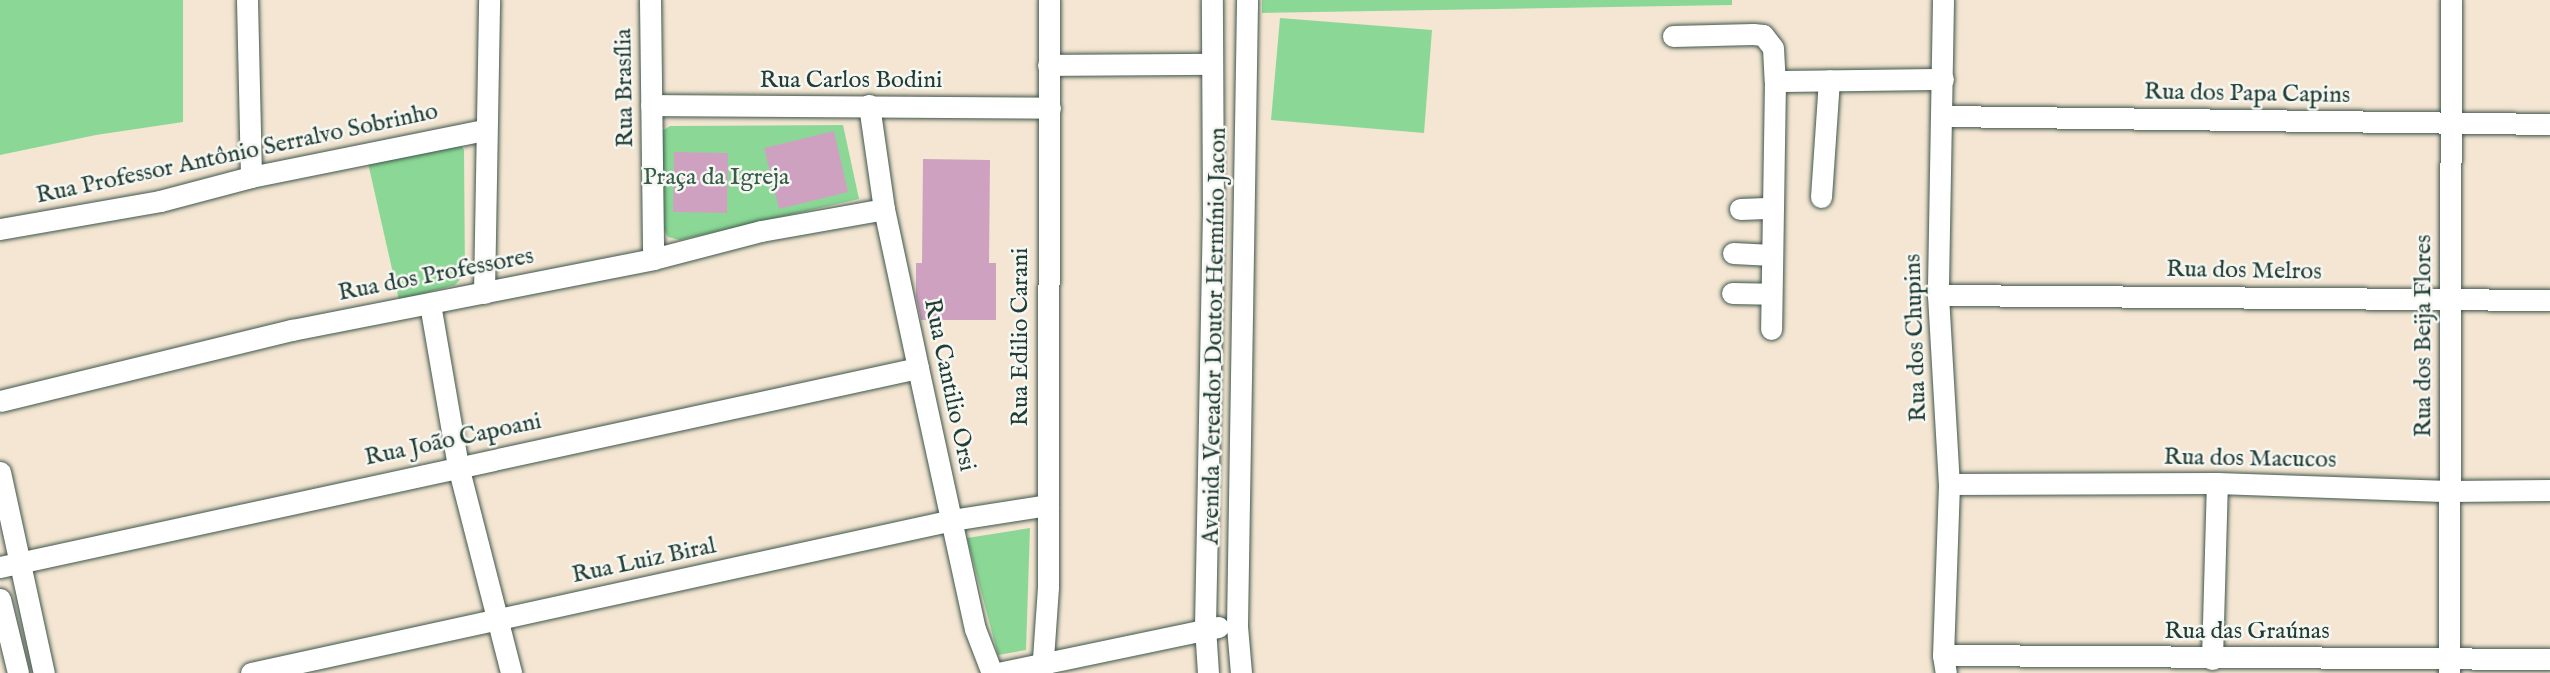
<!DOCTYPE html>
<meta charset="utf-8">
<style>
body{margin:0}
#map{position:relative;width:2550px;height:673px;overflow:hidden;background:#f4e6d2;font-family:"IM FELL English",serif}
div>[style]{position:absolute}
.green>*{inset:0;background:#8bd896}
.building>*{inset:0;background:#cfa1c1}
.roads{filter:drop-shadow(0 0 2px #3f564c) drop-shadow(0 0 2px #3f564c)}
.minor>*{height:21px;margin:-10.5px;padding:0 10.5px;transform-origin:10.5px;border-radius:10.5px;background:#fff}
span{translate:-50% -50%;white-space:nowrap;text-align:center;line-height:1.15;-webkit-text-stroke:5px #f6f6f2;paint-order:stroke}
.street-label{font-size:24px;color:#1f3d34}
.park-label{font-size:24px;color:#355c48}
</style>
<div id="map">
<div class="green">
<i style="clip-path:polygon(0 0,183px 0,183px 122px,96px 135px,0 155px)"></i>
<i style="clip-path:polygon(1262px 0,1732px 0,1732px 5px,1262px 13px)"></i>
<i style="clip-path:polygon(1280px 18px,1432px 30px,1424px 133px,1271px 120px)"></i>
<i style="clip-path:polygon(843px 125px,859px 199px,680px 240px,668px 237px,663px 228px,662px 131px,670px 126px)"></i>
<i style="clip-path:polygon(461px 145px,464px 150px,465px 274px,455px 285px,399px 300px,368px 163px)"></i>
<i style="clip-path:polygon(1030px 528px,1026px 650px,998px 655px,967px 538px)"></i>
</div>
<div class="building">
<i style="clip-path:polygon(834px 131px,848px 192px,779px 209px,764px 148px)"></i>
<i style="clip-path:polygon(674px 152px,728px 153px,727px 213px,673px 212px)"></i>
<i style="clip-path:polygon(923px 159px,990px 160px,989px 263px,996px 263px,996px 320px,921px 320px,916px 296px,916px 263px,922px 263px)"></i>
</div>
<div class="roads">
<div class="minor">
<i style="left:247px;top:0;width:177px;rotate:88.7deg"></i>
<i style="left:650px;top:0;width:259px;rotate:89.3deg"></i>
<i style="left:1943px;top:0;width:295px;rotate:91deg"></i>
<i style="left:1938px;top:295px;width:189px;rotate:86.7deg"></i>
<i style="left:1949px;top:484px;width:171px;rotate:92deg"></i>
<i style="left:1943px;top:655px;width:18px;rotate:81deg"></i>
<i style="left:1673px;top:36px;width:80px;rotate:-1.4deg"></i>
<i style="left:1753px;top:34px;width:10px;rotate:6deg"></i>
<i style="left:1763px;top:35px;width:16px;rotate:52deg"></i>
<i style="left:1773px;top:48px;width:33px;rotate:87deg"></i>
<i style="left:1775px;top:81px;width:248px;rotate:90.9deg"></i>
<i style="left:1048px;top:65px;width:163px;rotate:-0.4deg"></i>
<i style="left:1775px;top:81px;width:168px;rotate:-0.7deg"></i>
<i style="left:651px;top:105px;width:399px;rotate:0.4deg"></i>
<i style="left:869px;top:105px;width:105px;rotate:81.8deg"></i>
<i style="left:884px;top:209px;width:163px;rotate:77.9deg"></i>
<i style="left:918px;top:368px;width:267px;rotate:77.7deg"></i>
<i style="left:975px;top:629px;width:47px;rotate:68.9deg"></i>
<i style="left:1942px;top:116px;width:608px;rotate:0.75deg"></i>
<i style="left:1821px;top:197px;width:117px;rotate:-86.1deg"></i>
<i style="left:1740px;top:209px;width:33px;rotate:-2deg"></i>
<i style="left:0;top:229px;width:162px;rotate:-9.9deg"></i>
<i style="left:160px;top:201px;width:94px;rotate:-14.8deg"></i>
<i style="left:251px;top:177px;width:238px;rotate:-11.4deg"></i>
<i style="left:1733px;top:253px;width:39px;rotate:3deg"></i>
<i style="left:484px;top:293px;width:293px;rotate:-89deg"></i>
<i style="left:1732px;top:293px;width:39px;rotate:1deg"></i>
<i style="left:1938px;top:295px;width:612px;rotate:0.47deg"></i>
<i style="left:430px;top:304px;width:164px;rotate:80.2deg"></i>
<i style="left:458px;top:466px;width:214px;rotate:75.6deg"></i>
<i style="left:0;top:401px;width:301px;rotate:-13.7deg"></i>
<i style="left:292px;top:330px;width:368px;rotate:-11.1deg"></i>
<i style="left:653px;top:259px;width:112px;rotate:-14.5deg"></i>
<i style="left:761px;top:231px;width:125px;rotate:-10.1deg"></i>
<i style="left:0;top:472px;width:206px;rotate:77.7deg"></i>
<i style="left:1949px;top:484px;width:268px;rotate:-0.2deg"></i>
<i style="left:2217px;top:483px;width:233px;rotate:2deg"></i>
<i style="left:2450px;top:491px;width:100px;rotate:-0.6deg"></i>
<i style="left:0;top:567px;width:939px;rotate:-12.23deg"></i>
<i style="left:0;top:599px;width:76px;rotate:76.3deg"></i>
<i style="left:1943px;top:655px;width:607px;rotate:0.38deg"></i>
<i style="left:2212px;top:659px;width:176px;rotate:-88.4deg"></i>
<i style="left:251px;top:673px;width:718px;rotate:-12.31deg"></i>
<i style="left:952px;top:520px;width:97px;rotate:-8.9deg"></i>
<i style="left:998px;top:673px;width:225px;rotate:-11.8deg"></i>
<i style="left:1042px;top:673px;width:86px;rotate:-86deg"></i>
<i style="left:1048px;top:587px;width:587px;rotate:-89.9deg"></i>
<i style="left:1208px;top:673px;width:46px;rotate:-93.7deg"></i>
<i style="left:1205px;top:627px;width:411px;rotate:-88.9deg"></i>
<i style="left:1213px;top:216px;width:216px;rotate:-90.3deg"></i>
<i style="left:1241px;top:673px;width:47px;rotate:-94.9deg"></i>
<i style="left:1237px;top:626px;width:626px;rotate:-89.08deg"></i>
<i style="left:2449px;top:673px;width:673px;rotate:-89.83deg"></i>
</div>
</div>
<div class="street-label">
<span style="left:851px;top:81px">Rua Carlos Bodini</span>
<span style="left:625px;top:88px;rotate:-91deg">Rua Brasília</span>
<span style="left:2247px;top:94px;rotate:1deg">Rua dos Papa Capins</span>
<span style="left:237px;top:154px;rotate:-12deg">Rua Professor Antônio Serralvo Sobrinho</span>
<span style="left:2244px;top:271px;rotate:1deg">Rua dos Melros</span>
<span style="left:436px;top:275px;rotate:-11deg">Rua dos Professores</span>
<span style="left:1215px;top:336px;rotate:-89deg">Avenida Vereador Doutor Hermínio Jacon</span>
<span style="left:2424px;top:336px;rotate:-90deg">Rua dos Beija Flores</span>
<span style="left:1021px;top:337px;rotate:-90deg">Rua Edilio Carani</span>
<span style="left:1916px;top:338px;rotate:-92deg">Rua dos Chupins</span>
<span style="left:949px;top:385px;rotate:78deg">Rua Cantilio Orsi</span>
<span style="left:453px;top:440px;rotate:-12deg">Rua João Capoani</span>
<span style="left:2250px;top:459px;rotate:1deg">Rua dos Macucos</span>
<span style="left:644px;top:561px;rotate:-12deg">Rua Luiz Biral</span>
<span style="left:2247px;top:632px">Rua das Graúnas</span>
</div>
<div class="park-label">
<span style="left:716px;top:178px">Praça da Igreja</span>
</div>
</div>
